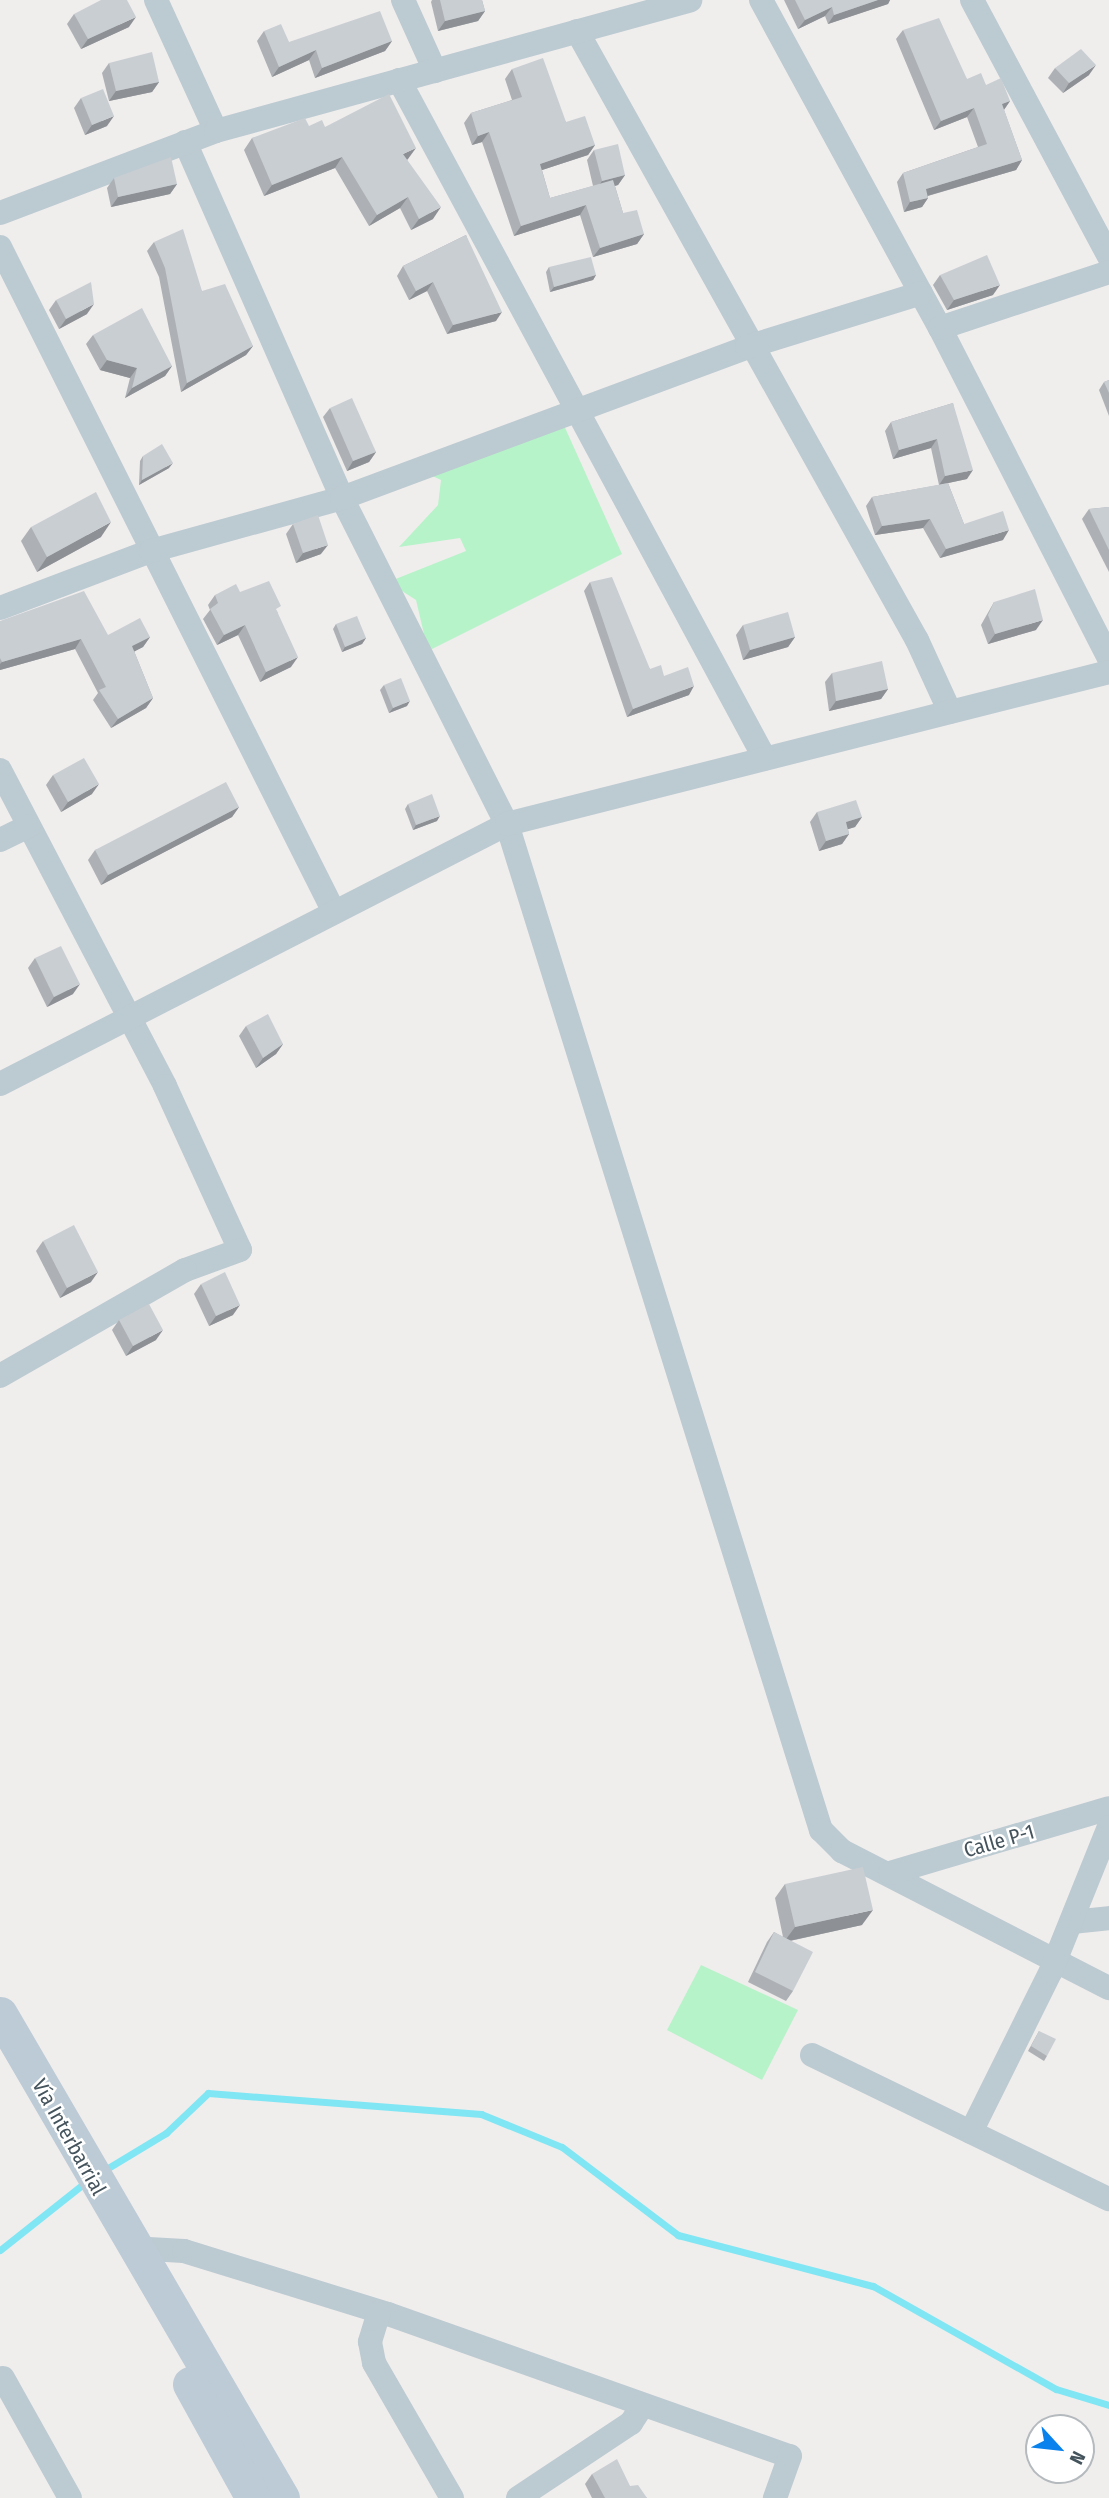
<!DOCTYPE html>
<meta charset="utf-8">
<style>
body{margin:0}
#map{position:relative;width:1109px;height:2498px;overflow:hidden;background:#f0eded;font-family:"Fira Sans Condensed",sans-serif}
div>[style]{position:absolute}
.green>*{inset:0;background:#b7f3c9}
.stream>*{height:7px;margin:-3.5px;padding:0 3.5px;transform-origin:3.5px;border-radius:3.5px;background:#80e6f3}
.minor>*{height:24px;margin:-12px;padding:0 12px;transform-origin:12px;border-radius:12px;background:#bccad1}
.secondary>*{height:35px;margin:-17.5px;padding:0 17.5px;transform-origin:17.5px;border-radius:17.5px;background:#bccbd6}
.wall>*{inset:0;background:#adb1b5}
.shaded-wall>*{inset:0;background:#8d9094}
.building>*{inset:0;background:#c9ced3}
span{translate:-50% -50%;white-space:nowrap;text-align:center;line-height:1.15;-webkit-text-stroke:5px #fff;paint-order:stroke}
.street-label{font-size:21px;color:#44535c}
.north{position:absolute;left:1025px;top:2414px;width:70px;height:70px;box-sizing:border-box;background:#fff;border:2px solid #b4babe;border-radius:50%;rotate:117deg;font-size:19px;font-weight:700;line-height:28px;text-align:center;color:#44535c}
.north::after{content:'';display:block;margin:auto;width:24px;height:32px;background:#0982ee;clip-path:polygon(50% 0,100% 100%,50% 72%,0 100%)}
</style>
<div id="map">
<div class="green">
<i style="clip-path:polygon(562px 421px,622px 554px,428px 651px,416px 600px,388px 582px,466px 551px,460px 538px,399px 547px,438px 505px,441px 480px,426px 473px)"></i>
<i style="clip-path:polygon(701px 1965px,798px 2010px,762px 2080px,667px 2030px)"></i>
</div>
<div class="stream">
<i style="left:103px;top:2171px;width:74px;rotate:-31.1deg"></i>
<i style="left:166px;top:2133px;width:58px;rotate:-43.6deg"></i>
<i style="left:208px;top:2093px;width:274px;rotate:4.4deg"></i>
<i style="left:481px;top:2114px;width:87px;rotate:22.2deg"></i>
<i style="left:562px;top:2147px;width:146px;rotate:37.2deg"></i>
<i style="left:678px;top:2235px;width:202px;rotate:14.7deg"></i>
<i style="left:873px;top:2286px;width:210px;rotate:29.4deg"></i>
<i style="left:1056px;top:2389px;width:55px;rotate:16.8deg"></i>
<i style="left:0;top:2250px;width:111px;rotate:-38.4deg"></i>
</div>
<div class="minor">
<i style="left:156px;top:0;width:144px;rotate:65.4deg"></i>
<i style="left:403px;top:0;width:78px;rotate:65.7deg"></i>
<i style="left:761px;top:0;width:374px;rotate:61.4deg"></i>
<i style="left:940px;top:328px;width:371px;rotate:62.9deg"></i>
<i style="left:972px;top:0;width:291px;rotate:61.9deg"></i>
<i style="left:577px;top:31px;width:697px;rotate:60.83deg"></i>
<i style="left:917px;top:640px;width:79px;rotate:65.4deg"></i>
<i style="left:399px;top:80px;width:771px;rotate:61.67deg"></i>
<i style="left:185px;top:142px;width:389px;rotate:66.2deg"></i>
<i style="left:342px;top:498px;width:365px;rotate:63.2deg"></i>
<i style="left:507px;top:824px;width:1054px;rotate:72.67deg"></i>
<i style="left:821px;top:1830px;width:30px;rotate:45deg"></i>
<i style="left:842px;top:1851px;width:300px;rotate:27.2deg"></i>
<i style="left:0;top:213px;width:231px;rotate:-20.8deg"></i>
<i style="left:216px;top:131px;width:492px;rotate:-15.4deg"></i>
<i style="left:0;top:247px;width:744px;rotate:63.33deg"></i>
<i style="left:940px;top:328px;width:178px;rotate:-18.3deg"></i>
<i style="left:0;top:608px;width:161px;rotate:-20.7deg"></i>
<i style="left:151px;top:551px;width:198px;rotate:-15.5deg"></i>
<i style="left:342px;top:498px;width:432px;rotate:-20.4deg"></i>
<i style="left:747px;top:347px;width:182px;rotate:-17.2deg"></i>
<i style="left:0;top:770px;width:356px;rotate:62.4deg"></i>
<i style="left:165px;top:1086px;width:180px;rotate:65.4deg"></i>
<i style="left:240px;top:1250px;width:59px;rotate:160deg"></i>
<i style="left:185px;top:1270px;width:213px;rotate:150.2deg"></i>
<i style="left:0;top:840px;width:32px;rotate:-26deg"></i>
<i style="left:0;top:1084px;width:570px;rotate:-27.15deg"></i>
<i style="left:507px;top:824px;width:621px;rotate:-14.17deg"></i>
<i style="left:890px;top:1873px;width:228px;rotate:-16.5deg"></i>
<i style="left:1072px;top:1922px;width:37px;rotate:-6deg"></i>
<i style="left:812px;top:2055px;width:330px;rotate:25.9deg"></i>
<i style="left:971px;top:2132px;width:180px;rotate:-63.6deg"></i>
<i style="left:1051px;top:1971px;width:155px;rotate:-68.1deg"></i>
<i style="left:131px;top:2248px;width:53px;rotate:3.2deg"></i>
<i style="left:184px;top:2251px;width:214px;rotate:17.2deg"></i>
<i style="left:388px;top:2314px;width:426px;rotate:19.5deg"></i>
<i style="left:790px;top:2456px;width:45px;rotate:109.7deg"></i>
<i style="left:379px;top:2312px;width:31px;rotate:107deg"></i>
<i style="left:370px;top:2342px;width:21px;rotate:79deg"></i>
<i style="left:374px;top:2363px;width:156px;rotate:60deg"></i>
<i style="left:3px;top:2378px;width:137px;rotate:60.8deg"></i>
<i style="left:518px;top:2498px;width:136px;rotate:-33.6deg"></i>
<i style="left:631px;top:2423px;width:20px;rotate:-57deg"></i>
</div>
<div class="secondary">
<i style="left:0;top:2014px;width:560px;rotate:59.77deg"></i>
<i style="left:190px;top:2384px;width:130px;rotate:61.1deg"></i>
</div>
<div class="wall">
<i style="clip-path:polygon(432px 0,482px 0,485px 11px,478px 21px,438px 31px,431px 2px)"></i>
<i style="clip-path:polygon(784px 0,890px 0,888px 4px,828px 24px,825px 16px,798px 29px)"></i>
<i style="clip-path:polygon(74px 14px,129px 27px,81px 49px,67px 24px)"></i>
<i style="clip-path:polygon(903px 30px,967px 79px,986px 85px,1010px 101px,1004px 110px,1022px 160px,1016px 170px,928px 196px,928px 198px,922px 207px,904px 212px,897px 182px,903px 173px,978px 147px,967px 117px,934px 130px,896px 39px)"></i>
<i style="clip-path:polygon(264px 31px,289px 42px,392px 41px,385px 51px,315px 78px,309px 60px,272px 77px,257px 41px)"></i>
<i style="clip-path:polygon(109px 63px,159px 82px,152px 92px,109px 101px,102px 73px)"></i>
<i style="clip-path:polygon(1055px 68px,1089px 75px,1063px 93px,1048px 78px)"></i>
<i style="clip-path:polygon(512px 69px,566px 122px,595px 145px,588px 155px,542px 170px,550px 198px,593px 186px,587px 160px,594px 150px,625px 175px,618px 185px,615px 186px,623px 213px,644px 234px,637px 244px,593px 257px,580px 215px,514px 236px,482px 142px,472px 145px,464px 123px,471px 113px,512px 100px,505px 79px)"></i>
<i style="clip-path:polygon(81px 98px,107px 126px,85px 135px,74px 108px)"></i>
<i style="clip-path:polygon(309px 126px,325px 127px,408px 159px,407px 160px,433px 219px,411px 230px,400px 208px,369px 226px,335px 168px,264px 196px,244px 150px,252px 138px)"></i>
<i style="clip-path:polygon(114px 178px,177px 184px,170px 194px,111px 207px,107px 188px)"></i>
<i style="clip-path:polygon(466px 235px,496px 321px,447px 334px,427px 291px,409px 300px,397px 276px,403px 266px)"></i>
<i style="clip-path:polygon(154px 242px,202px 291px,253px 346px,246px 355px,181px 392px,159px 277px,147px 251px)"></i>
<i style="clip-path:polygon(549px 267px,596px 275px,593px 280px,550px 292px,546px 272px)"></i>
<i style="clip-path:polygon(940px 275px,993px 295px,947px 310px,933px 285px)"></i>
<i style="clip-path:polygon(56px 300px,87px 314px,59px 329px,49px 310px)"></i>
<i style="clip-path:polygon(93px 335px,172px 366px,165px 376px,125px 398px,130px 378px,100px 370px,86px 344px)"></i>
<i style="clip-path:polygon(1109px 380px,1109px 416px,1099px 390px,1104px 382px)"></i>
<i style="clip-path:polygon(953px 403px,967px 479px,948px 483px,964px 524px,1003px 540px,940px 558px,923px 528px,875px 535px,866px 506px,872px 497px,939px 485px,931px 448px,893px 459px,885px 431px,891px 422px)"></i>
<i style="clip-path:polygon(330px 408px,376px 452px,369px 462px,347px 471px,323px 417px)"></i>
<i style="clip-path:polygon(143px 456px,169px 468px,139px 485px,140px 461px)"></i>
<i style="clip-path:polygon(1109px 507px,1109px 572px,1082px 519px,1089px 509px)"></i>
<i style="clip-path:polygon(293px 524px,321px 554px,296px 563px,286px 534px)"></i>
<i style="clip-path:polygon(31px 527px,101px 537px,37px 572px,21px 541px)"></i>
<i style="clip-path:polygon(590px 582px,650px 669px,664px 676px,689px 695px,627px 717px,584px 591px)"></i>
<i style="clip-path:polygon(240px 592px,277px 611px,291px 667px,260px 682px,238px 635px,217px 645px,203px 619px,210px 610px,208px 605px,215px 595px)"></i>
<i style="clip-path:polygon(994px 602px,1036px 630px,988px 644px,981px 625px)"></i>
<i style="clip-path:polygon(0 621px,108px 635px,150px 637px,143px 647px,134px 651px,153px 698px,146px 708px,111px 728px,93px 700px,98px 693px,75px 649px,0 670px)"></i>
<i style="clip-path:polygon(336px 624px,366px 638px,362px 644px,342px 652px,333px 629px)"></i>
<i style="clip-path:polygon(743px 625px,795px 637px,788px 647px,743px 660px,736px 635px)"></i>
<i style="clip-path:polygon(832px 673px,888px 689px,881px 699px,829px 711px,825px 682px)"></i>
<i style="clip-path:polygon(384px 685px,407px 706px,389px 713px,380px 690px)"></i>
<i style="clip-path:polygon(53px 775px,92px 794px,61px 812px,46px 785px)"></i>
<i style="clip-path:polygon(408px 804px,437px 821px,413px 830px,405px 809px)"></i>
<i style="clip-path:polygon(239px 807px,232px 817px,101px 885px,88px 860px,95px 850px)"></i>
<i style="clip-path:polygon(817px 812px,862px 817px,855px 827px,848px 829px,849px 834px,842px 844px,819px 851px,810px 822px)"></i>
<i style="clip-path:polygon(35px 958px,73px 994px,47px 1007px,28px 968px)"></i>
<i style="clip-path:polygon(246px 1026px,283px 1044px,276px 1054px,256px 1068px,239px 1036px)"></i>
<i style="clip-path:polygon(43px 1241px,91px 1282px,60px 1298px,36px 1251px)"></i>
<i style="clip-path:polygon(201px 1284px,233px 1315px,209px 1326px,194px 1294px)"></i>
<i style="clip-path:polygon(119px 1320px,156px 1340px,126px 1356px,112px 1330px)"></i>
<i style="clip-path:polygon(785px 1884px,862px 1925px,790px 1941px,793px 1991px,786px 2001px,748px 1982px,767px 1942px,774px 1932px,783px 1937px,775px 1898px)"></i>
<i style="clip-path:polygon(1039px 2031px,1047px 2056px,1044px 2061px,1028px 2051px)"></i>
<i style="clip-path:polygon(592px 2474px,630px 2486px,647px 2498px,592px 2498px,585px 2484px)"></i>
</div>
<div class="shaded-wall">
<i style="clip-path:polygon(878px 0,890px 0,888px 4px,828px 24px,834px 15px)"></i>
<i style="clip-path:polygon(832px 7px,825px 16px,798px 29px,805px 20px)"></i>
<i style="clip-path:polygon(485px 11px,478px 21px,438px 31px,445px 21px)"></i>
<i style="clip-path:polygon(136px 17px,129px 27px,81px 49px,88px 39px)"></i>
<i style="clip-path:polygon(392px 41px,385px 51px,315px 78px,322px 68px)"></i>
<i style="clip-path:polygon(316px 50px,309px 60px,272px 77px,279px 67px)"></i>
<i style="clip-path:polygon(1096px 65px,1089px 75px,1063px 93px,1069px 83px)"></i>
<i style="clip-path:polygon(159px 82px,152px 92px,109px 101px,116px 91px)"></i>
<i style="clip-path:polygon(1010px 101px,1003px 111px,1002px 104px)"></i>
<i style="clip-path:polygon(974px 108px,967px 117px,934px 130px,941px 121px)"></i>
<i style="clip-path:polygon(114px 116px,107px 126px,85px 135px,92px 125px)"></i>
<i style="clip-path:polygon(489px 132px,482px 142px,472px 145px,478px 136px)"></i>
<i style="clip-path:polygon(595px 145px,588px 155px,533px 173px,540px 164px)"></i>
<i style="clip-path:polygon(416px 148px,408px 159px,395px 166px,403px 154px)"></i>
<i style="clip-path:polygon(342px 157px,335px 168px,264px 196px,272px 185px)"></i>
<i style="clip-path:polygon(1022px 160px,1016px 170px,920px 198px,926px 189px)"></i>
<i style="clip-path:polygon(625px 175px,618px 185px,595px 191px,602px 181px)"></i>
<i style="clip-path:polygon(177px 184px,170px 194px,111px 207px,118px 197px)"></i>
<i style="clip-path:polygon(408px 197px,400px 208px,369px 226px,377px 215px)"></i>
<i style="clip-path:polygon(928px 198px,922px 207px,904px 212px,910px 202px)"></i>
<i style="clip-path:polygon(586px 205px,580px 215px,514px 236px,521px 226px)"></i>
<i style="clip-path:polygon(441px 207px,433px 219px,411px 230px,419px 219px)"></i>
<i style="clip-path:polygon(644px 234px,637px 244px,593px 257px,600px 248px)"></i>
<i style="clip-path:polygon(596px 275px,593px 280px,550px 292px,554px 287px)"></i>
<i style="clip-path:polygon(433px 282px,427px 291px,409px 300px,416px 291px)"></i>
<i style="clip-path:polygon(1000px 285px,993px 295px,947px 310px,954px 300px)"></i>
<i style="clip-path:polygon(94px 304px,87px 314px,59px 329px,66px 319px)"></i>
<i style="clip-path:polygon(502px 312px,496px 321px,447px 334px,453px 325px)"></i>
<i style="clip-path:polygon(253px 346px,246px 355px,181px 392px,187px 383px)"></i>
<i style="clip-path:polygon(107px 360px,137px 368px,130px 378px,100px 370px)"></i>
<i style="clip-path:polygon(172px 366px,165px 376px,125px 398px,132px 388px)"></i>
<i style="clip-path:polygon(937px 439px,931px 448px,893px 459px,899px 450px)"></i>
<i style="clip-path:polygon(376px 452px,369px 462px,347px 471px,353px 461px)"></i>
<i style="clip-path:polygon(173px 463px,169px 468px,139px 485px,142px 480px)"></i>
<i style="clip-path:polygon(973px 470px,967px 479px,939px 485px,945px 476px)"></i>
<i style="clip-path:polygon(930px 519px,923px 528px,875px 535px,882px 526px)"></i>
<i style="clip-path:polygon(111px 522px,101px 537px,37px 572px,47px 557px)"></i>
<i style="clip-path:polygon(1009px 530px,1003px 540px,940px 558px,946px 549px)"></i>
<i style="clip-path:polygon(328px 545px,321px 554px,296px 563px,303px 553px)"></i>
<i style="clip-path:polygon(1043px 620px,1036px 630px,988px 644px,995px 634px)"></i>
<i style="clip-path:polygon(245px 625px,238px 635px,217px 645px,224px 635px)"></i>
<i style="clip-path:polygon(150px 637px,143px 647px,126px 656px,132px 646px)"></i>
<i style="clip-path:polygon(795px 637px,788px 647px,743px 660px,750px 650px)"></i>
<i style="clip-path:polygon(366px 638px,362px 644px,342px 652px,345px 647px)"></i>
<i style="clip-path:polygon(81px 639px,75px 649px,0 670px,0 664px,2px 662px)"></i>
<i style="clip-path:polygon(298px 657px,291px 667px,260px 682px,266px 672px)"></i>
<i style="clip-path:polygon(694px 686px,689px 695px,627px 717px,633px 709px)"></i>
<i style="clip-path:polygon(888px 689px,881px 699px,829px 711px,836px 701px)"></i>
<i style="clip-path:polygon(153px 698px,146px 708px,111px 728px,118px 719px)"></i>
<i style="clip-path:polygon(410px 701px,407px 706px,389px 713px,393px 708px)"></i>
<i style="clip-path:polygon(99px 784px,92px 794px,61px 812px,68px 802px)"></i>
<i style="clip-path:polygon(239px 807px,232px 817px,101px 885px,108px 875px)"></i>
<i style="clip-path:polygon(440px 816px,437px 821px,413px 830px,416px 825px)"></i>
<i style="clip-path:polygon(862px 817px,855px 827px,839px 832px,846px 822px)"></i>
<i style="clip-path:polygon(849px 834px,842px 844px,819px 851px,826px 841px)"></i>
<i style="clip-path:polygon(80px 984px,73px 994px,47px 1007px,54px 997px)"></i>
<i style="clip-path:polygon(283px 1044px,276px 1054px,256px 1068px,263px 1058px)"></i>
<i style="clip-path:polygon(98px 1272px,91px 1282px,60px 1298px,67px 1288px)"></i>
<i style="clip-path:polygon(240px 1305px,233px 1315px,209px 1326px,216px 1316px)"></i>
<i style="clip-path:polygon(163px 1330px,156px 1340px,126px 1356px,133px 1346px)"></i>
<i style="clip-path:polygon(873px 1910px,862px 1925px,784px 1942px,795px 1927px)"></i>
</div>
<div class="building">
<i style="clip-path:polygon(101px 0,127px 0,136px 17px,88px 39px,74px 14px)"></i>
<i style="clip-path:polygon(440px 0,482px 0,485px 11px,445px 21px)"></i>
<i style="clip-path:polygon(795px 0,878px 0,834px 15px,832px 7px,805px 20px)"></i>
<i style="clip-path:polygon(380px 11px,392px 41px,322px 68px,316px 50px,279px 67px,264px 31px,281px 24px,289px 42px)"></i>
<i style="clip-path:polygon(939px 18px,967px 79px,981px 73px,986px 85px,1001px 78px,1010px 101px,1002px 104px,1022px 160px,926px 189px,928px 198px,910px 202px,903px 173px,987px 144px,974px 108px,941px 121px,903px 30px)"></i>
<i style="clip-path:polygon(1081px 49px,1096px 65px,1069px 83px,1055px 68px)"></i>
<i style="clip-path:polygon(152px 52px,159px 82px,116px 91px,109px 63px)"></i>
<i style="clip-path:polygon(543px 58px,566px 122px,585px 116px,595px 145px,540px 164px,550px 198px,613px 180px,623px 213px,637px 210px,644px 234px,600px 248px,586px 205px,521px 226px,489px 132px,478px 136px,471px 113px,522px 97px,512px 69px)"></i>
<i style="clip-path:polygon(103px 89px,114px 116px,92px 125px,81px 98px)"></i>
<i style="clip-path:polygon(389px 94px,416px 148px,403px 154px,441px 207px,419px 219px,408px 197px,377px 215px,342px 157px,272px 185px,252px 138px,305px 118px,309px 126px,322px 120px,325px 127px)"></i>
<i style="clip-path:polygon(618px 144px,625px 175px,602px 181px,594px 150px)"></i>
<i style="clip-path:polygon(171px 157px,177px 184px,118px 197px,114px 178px)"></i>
<i style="clip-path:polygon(183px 229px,202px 291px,225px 284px,253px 346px,187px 383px,165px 268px,154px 242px)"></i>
<i style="clip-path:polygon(466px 235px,502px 312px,453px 325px,433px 282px,416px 291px,403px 266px)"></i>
<i style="clip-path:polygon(987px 255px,1000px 285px,954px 300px,940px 275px)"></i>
<i style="clip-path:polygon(591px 257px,596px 275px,554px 287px,549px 267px)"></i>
<i style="clip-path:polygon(91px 282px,94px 304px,66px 319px,56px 300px)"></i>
<i style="clip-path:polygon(142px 308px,172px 366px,132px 388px,137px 368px,107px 360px,93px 335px)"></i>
<i style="clip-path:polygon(1109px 380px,1109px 393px,1104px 382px)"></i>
<i style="clip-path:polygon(352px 398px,376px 452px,353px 461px,330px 408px)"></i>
<i style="clip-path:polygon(953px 403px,973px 470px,945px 476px,937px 439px,899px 450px,891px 422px)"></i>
<i style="clip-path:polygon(162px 444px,173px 463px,142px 480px,143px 456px)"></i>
<i style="clip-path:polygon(948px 483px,964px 524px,1003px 511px,1009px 530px,946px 549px,930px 519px,882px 526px,872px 497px)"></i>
<i style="clip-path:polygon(96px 492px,111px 522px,47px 557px,31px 527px)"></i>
<i style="clip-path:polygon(1109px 507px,1109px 550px,1089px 509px)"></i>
<i style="clip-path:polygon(318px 515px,328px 545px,303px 553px,293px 524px)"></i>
<i style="clip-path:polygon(612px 577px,650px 669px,661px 665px,664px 676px,688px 667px,694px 686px,633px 709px,590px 582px)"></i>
<i style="clip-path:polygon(269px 581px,281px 606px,276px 609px,298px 657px,266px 672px,245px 625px,224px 635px,210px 609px,218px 603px,215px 595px,236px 584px,240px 592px)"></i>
<i style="clip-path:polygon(1035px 589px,1043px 620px,995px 634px,988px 615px,994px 602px)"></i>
<i style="clip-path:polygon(84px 591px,108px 635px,140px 618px,150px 637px,132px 646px,153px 698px,118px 719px,99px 690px,106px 687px,81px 639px,2px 662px,0 658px,0 621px)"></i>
<i style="clip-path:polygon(788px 612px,795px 637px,750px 650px,743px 625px)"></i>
<i style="clip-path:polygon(357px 616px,366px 638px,345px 647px,336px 624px)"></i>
<i style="clip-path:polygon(882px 661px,888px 689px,836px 701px,832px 673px)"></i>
<i style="clip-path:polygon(401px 678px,410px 701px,393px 708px,384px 685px)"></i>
<i style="clip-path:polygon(84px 758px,99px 784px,68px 802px,53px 775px)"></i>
<i style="clip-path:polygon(226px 782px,239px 807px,108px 875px,95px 850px)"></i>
<i style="clip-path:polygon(432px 794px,440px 816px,416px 825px,408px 804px)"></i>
<i style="clip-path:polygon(856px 800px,862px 817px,846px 822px,849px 834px,826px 841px,817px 812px)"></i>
<i style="clip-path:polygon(61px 946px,80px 984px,54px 997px,35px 958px)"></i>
<i style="clip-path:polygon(268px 1014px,283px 1044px,263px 1058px,246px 1026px)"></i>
<i style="clip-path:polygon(74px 1225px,98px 1272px,67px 1288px,43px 1241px)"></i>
<i style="clip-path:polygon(225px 1272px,240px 1305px,216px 1316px,201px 1284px)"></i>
<i style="clip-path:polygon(149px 1304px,163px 1330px,133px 1346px,119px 1320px)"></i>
<i style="clip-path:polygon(863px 1867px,873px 1910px,795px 1927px,785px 1884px)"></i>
<i style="clip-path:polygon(774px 1932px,813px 1952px,793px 1991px,755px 1972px)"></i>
<i style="clip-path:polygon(1039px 2031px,1056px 2039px,1047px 2056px,1031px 2046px)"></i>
<i style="clip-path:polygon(617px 2459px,630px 2486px,638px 2485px,647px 2498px,605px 2498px,592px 2474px)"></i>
</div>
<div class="street-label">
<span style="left:999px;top:1841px;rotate:-16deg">Calle P-1</span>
<span style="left:69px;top:2137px;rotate:61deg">Vía Interbarrial</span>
</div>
<div class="north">N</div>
</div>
